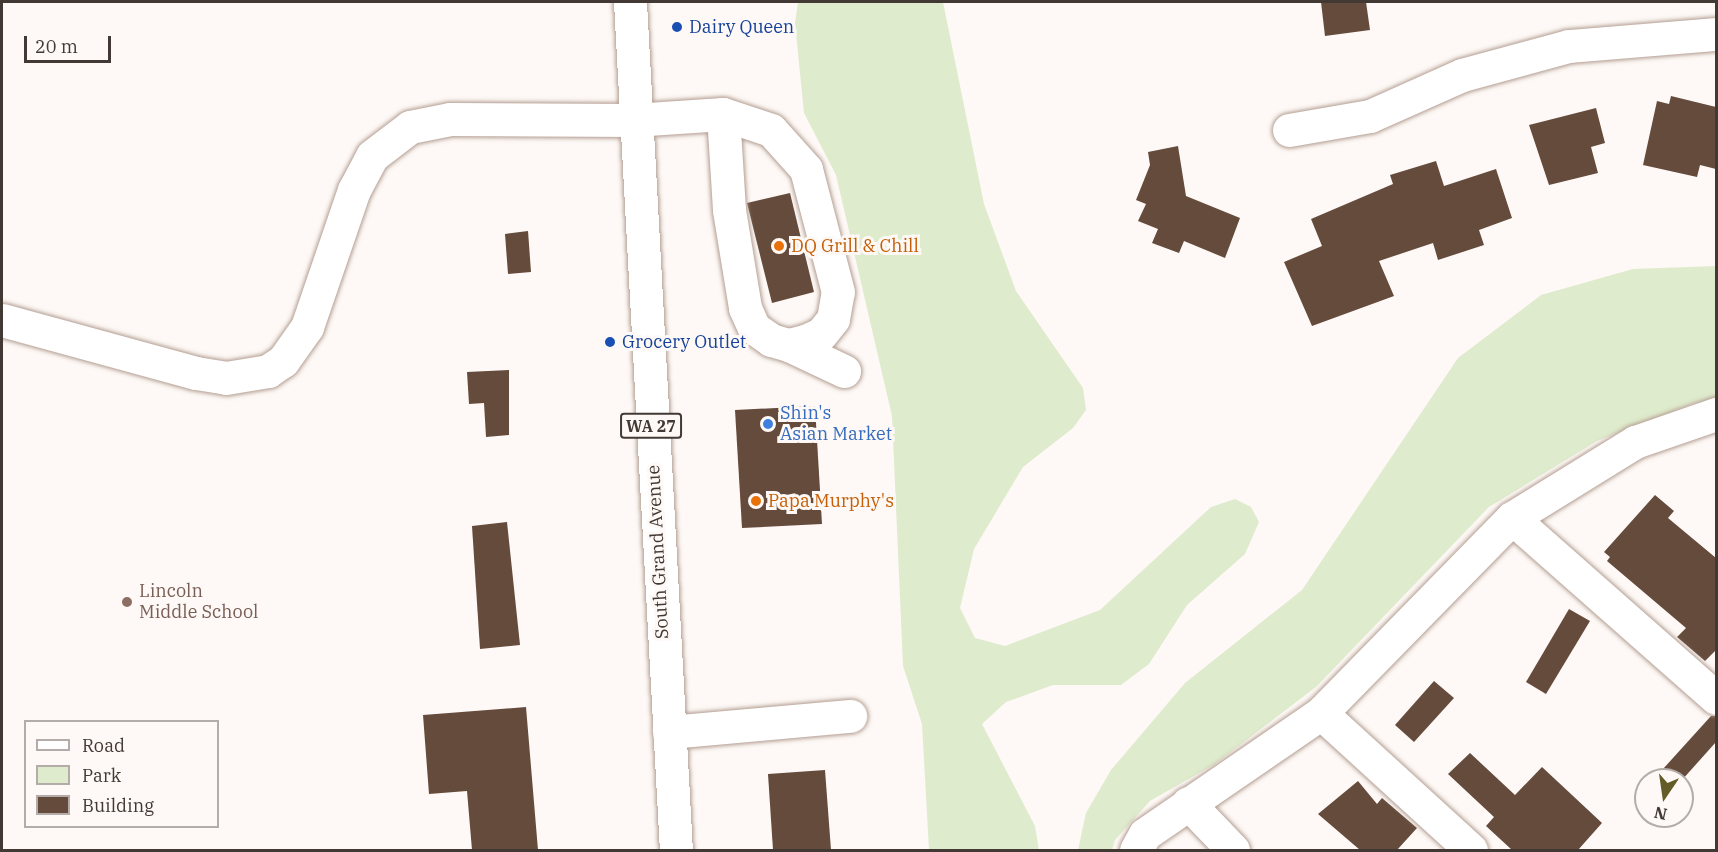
<!DOCTYPE html>
<style>
body{margin:0}
#map{position:relative;width:1718px;height:852px;overflow:hidden;background:#fef9f6;font-family:"IBM Plex Serif",serif}
div>[style]{position:absolute}
.green>*{inset:0;background:#dfebcd}
.building>*{inset:0;background:#654b3c}
.roads{filter:drop-shadow(0 0 2px #b39e92) drop-shadow(0 0 2px #b39e92)}
.minor>*{height:33px;margin:-16.5px;padding:0 16.5px;transform-origin:16.5px;border-radius:16.5px;background:#fff}
.major>*{height:33px;margin:-16.5px;padding:0 16.5px;transform-origin:16.5px;border-radius:16.5px;background:#fff}
.dots>*{width:16px;height:16px;translate:-50% -50%;box-sizing:border-box;border:3px solid #fef9f6;border-radius:50%}
span{translate:-50% -50%;white-space:nowrap;text-align:center;line-height:1.15;-webkit-text-stroke:6px #fef9f6;paint-order:stroke}
.shield-label span{padding:2px 4px;background:#fef9f6;border:2px solid;border-radius:4px;-webkit-text-stroke-width:0}
.shield-label{font-size:16px;color:#423934;font-weight:700}
.transit-label{font-size:18px;color:#164399}
.left{translate:0 -50%;text-align:left}
.food-label{font-size:18px;color:#c56008}
.shop-label{font-size:18px;color:#366cbe}
.street-label{font-size:18px;color:#423934}
.education-label{font-size:18px;color:#785e54}
.frame{position:absolute;inset:0;border:3px solid #423934;pointer-events:none}
.legend{position:absolute;left:24px;top:720px;width:195px;height:108px;box-sizing:border-box;background:#fef9f6;border:2px solid #b3aca8;margin:0;padding:8px 10px;list-style:none;font-size:18px;color:#423934}
.legend li{display:flex;align-items:center;gap:12px;height:30px}
.legend b{width:30px;border:2px solid #b3aca8}
.north{position:absolute;left:1634px;top:768px;width:60px;height:60px;box-sizing:border-box;background:#fef9f6;border:2px solid #b3aca8;border-radius:50%;rotate:193deg;font-size:16px;font-weight:700;line-height:24px;text-align:center;color:#423934}
.north::after{content:'';display:block;margin:auto;width:21px;height:27px;background:#635c28;clip-path:polygon(50% 0,100% 100%,50% 72%,0 100%)}
.scale{position:absolute;left:24px;top:36px;width:87px;height:27px;box-sizing:border-box;border:3px solid #423934;border-top:0;padding-left:8px;font-size:18px;line-height:21px;white-space:nowrap;color:#423934;-webkit-text-stroke:4px #fef9f6;paint-order:stroke}
</style>
<div id="map">
<div class="green">
<i style="clip-path:polygon(798px 2px,943px 2px,984px 204px,1016px 291px,1083px 388px,1086px 410px,1073px 428px,1023px 467px,974px 549px,960px 608px,975px 638px,1005px 646px,1100px 610px,1211px 507px,1235px 499px,1251px 507px,1259px 522px,1245px 554px,1187px 605px,1149px 664px,1121px 685px,1053px 685px,1006px 702px,982px 724px,1035px 826px,1039px 850px,929px 850px,922px 724px,903px 666px,892px 416px,836px 175px,804px 113px,795px 23px)"></i>
<i style="clip-path:polygon(1716px 266px,1716px 400px,1694px 403px,1597px 441px,1489px 507px,1316px 687px,1215px 764px,1150px 801px,1115px 840px,1112px 850px,1078px 850px,1086px 813px,1111px 770px,1185px 683px,1302px 590px,1458px 358px,1541px 295px,1633px 269px)"></i>
</div>
<div class="building">
<i style="clip-path:polygon(1321px 2px,1366px 2px,1370px 30px,1325px 36px)"></i>
<i style="clip-path:polygon(1671px 96px,1716px 107px,1716px 169px,1700px 165px,1697px 177px,1643px 165px,1657px 101px,1669px 104px)"></i>
<i style="clip-path:polygon(1596px 108px,1605px 143px,1591px 147px,1598px 173px,1549px 185px,1529px 125px)"></i>
<i style="clip-path:polygon(1178px 146px,1186px 196px,1240px 218px,1225px 258px,1184px 241px,1179px 253px,1152px 243px,1158px 229px,1138px 221px,1146px 204px,1136px 200px,1150px 165px,1148px 152px)"></i>
<i style="clip-path:polygon(1436px 161px,1444px 186px,1496px 169px,1512px 218px,1479px 230px,1484px 245px,1438px 260px,1433px 243px,1379px 261px,1394px 296px,1312px 326px,1284px 262px,1322px 246px,1311px 219px,1393px 184px,1390px 175px)"></i>
<i style="clip-path:polygon(790px 193px,814px 292px,772px 303px,747px 203px)"></i>
<i style="clip-path:polygon(528px 231px,531px 272px,508px 274px,505px 234px)"></i>
<i style="clip-path:polygon(509px 370px,509px 435px,486px 437px,484px 403px,469px 404px,467px 372px)"></i>
<i style="clip-path:polygon(815px 406px,822px 524px,742px 528px,735px 410px)"></i>
<i style="clip-path:polygon(1655px 495px,1674px 511px,1668px 518px,1716px 558px,1716px 650px,1705px 661px,1677px 637px,1686px 628px,1607px 561px,1610px 557px,1604px 552px)"></i>
<i style="clip-path:polygon(507px 522px,520px 645px,480px 649px,472px 526px)"></i>
<i style="clip-path:polygon(1569px 609px,1590px 621px,1546px 694px,1526px 682px)"></i>
<i style="clip-path:polygon(1434px 681px,1454px 698px,1414px 742px,1395px 725px)"></i>
<i style="clip-path:polygon(526px 707px,538px 850px,472px 850px,467px 791px,429px 794px,423px 715px)"></i>
<i style="clip-path:polygon(1711px 716px,1716px 716px,1716px 742px,1682px 780px,1653px 780px)"></i>
<i style="clip-path:polygon(1470px 753px,1515px 795px,1542px 767px,1602px 823px,1578px 850px,1512px 850px,1486px 826px,1494px 817px,1448px 774px)"></i>
<i style="clip-path:polygon(825px 770px,831px 850px,773px 850px,768px 774px)"></i>
<i style="clip-path:polygon(1358px 781px,1377px 804px,1382px 798px,1417px 828px,1397px 850px,1360px 850px,1318px 814px)"></i>
</div>
<div class="roads">
<div class="minor">
<i style="left:1289px;top:130px;width:82px;rotate:-9.8deg"></i>
<i style="left:1370px;top:116px;width:101px;rotate:-24deg"></i>
<i style="left:1462px;top:75px;width:111px;rotate:-15.2deg"></i>
<i style="left:1569px;top:46px;width:147px;rotate:-4.7deg"></i>
<i style="left:2px;top:320px;width:201px;rotate:15.3deg"></i>
<i style="left:196px;top:373px;width:30px;rotate:9deg"></i>
<i style="left:226px;top:378px;width:43px;rotate:-9.5deg"></i>
<i style="left:268px;top:371px;width:18px;rotate:-34deg"></i>
<i style="left:283px;top:361px;width:42px;rotate:-54.8deg"></i>
<i style="left:307px;top:327px;width:145px;rotate:-71.1deg"></i>
<i style="left:354px;top:190px;width:38px;rotate:-62deg"></i>
<i style="left:372px;top:156px;width:48px;rotate:-37.3deg"></i>
<i style="left:410px;top:127px;width:41px;rotate:-11.3deg"></i>
<i style="left:450px;top:119px;width:183px;rotate:0.3deg"></i>
<i style="left:633px;top:120px;width:90px;rotate:-3.8deg"></i>
<i style="left:723px;top:114px;width:96px;rotate:86.4deg"></i>
<i style="left:729px;top:210px;width:99px;rotate:80.7deg"></i>
<i style="left:745px;top:308px;width:22px;rotate:66deg"></i>
<i style="left:754px;top:328px;width:21px;rotate:35deg"></i>
<i style="left:771px;top:340px;width:19px;rotate:16deg"></i>
<i style="left:789px;top:345px;width:16px;rotate:-14deg"></i>
<i style="left:805px;top:341px;width:17px;rotate:-24deg"></i>
<i style="left:821px;top:334px;width:19px;rotate:-51deg"></i>
<i style="left:833px;top:319px;width:27px;rotate:-80deg"></i>
<i style="left:838px;top:292px;width:127px;rotate:-104.6deg"></i>
<i style="left:806px;top:169px;width:52px;rotate:-131.9deg"></i>
<i style="left:771px;top:130px;width:51px;rotate:-161.6deg"></i>
<i style="left:789px;top:345px;width:61px;rotate:25.3deg"></i>
<i style="left:1512px;top:518px;width:272px;rotate:41.4deg"></i>
<i style="left:1321px;top:713px;width:203px;rotate:42.4deg"></i>
<i style="left:669px;top:732px;width:182px;rotate:-5.1deg"></i>
<i style="left:1188px;top:803px;width:65px;rotate:46.2deg"></i>
<i style="left:1136px;top:850px;width:18px;rotate:-61deg"></i>
<i style="left:1145px;top:834px;width:214px;rotate:-34.5deg"></i>
<i style="left:1321px;top:713px;width:273px;rotate:-45.6deg"></i>
<i style="left:1512px;top:518px;width:145px;rotate:-31.7deg"></i>
<i style="left:1635px;top:442px;width:86px;rotate:-19.1deg"></i>
</div>
<div class="major">
<i style="left:630px;top:2px;width:849px;rotate:86.9deg"></i>
</div>
</div>
<div class="dots">
<i style="left:677px;top:27px;background:#1a4fb4"></i>
<i style="left:779px;top:246px;background:#e8710a"></i>
<i style="left:610px;top:342px;background:#1a4fb4"></i>
<i style="left:768px;top:424px;background:#3f7fe0"></i>
<i style="left:756px;top:501px;background:#e8710a"></i>
<i style="left:127px;top:602px;background:#8d6e63"></i>
</div>
<div class="shield-label">
<span style="left:651px;top:426px">WA 27</span>
</div>
<div class="transit-label">
<span class="left" style="left:689px;top:27px">Dairy Queen</span>
<span class="left" style="left:622px;top:342px">Grocery Outlet</span>
</div>
<div class="food-label">
<span class="left" style="left:791px;top:246px">DQ Grill &amp; Chill</span>
<span class="left" style="left:768px;top:501px">Papa Murphy's</span>
</div>
<div class="shop-label">
<span class="left" style="left:780px;top:424px">Shin's<br>Asian Market</span>
</div>
<div class="street-label">
<span style="left:658px;top:552px;rotate:-93deg">South Grand Avenue</span>
</div>
<div class="education-label">
<span class="left" style="left:139px;top:602px">Lincoln<br>Middle School</span>
</div>
<div class="frame"></div>
<ul class="legend">
<li><b style="height:8px;background:#fff"></b>Road</li>
<li><b style="height:16px;background:#dfebcd"></b>Park</li>
<li><b style="height:16px;background:#654b3c"></b>Building</li>
</ul>
<div class="north">N</div>
<div class="scale">20 m</div>
</div>
